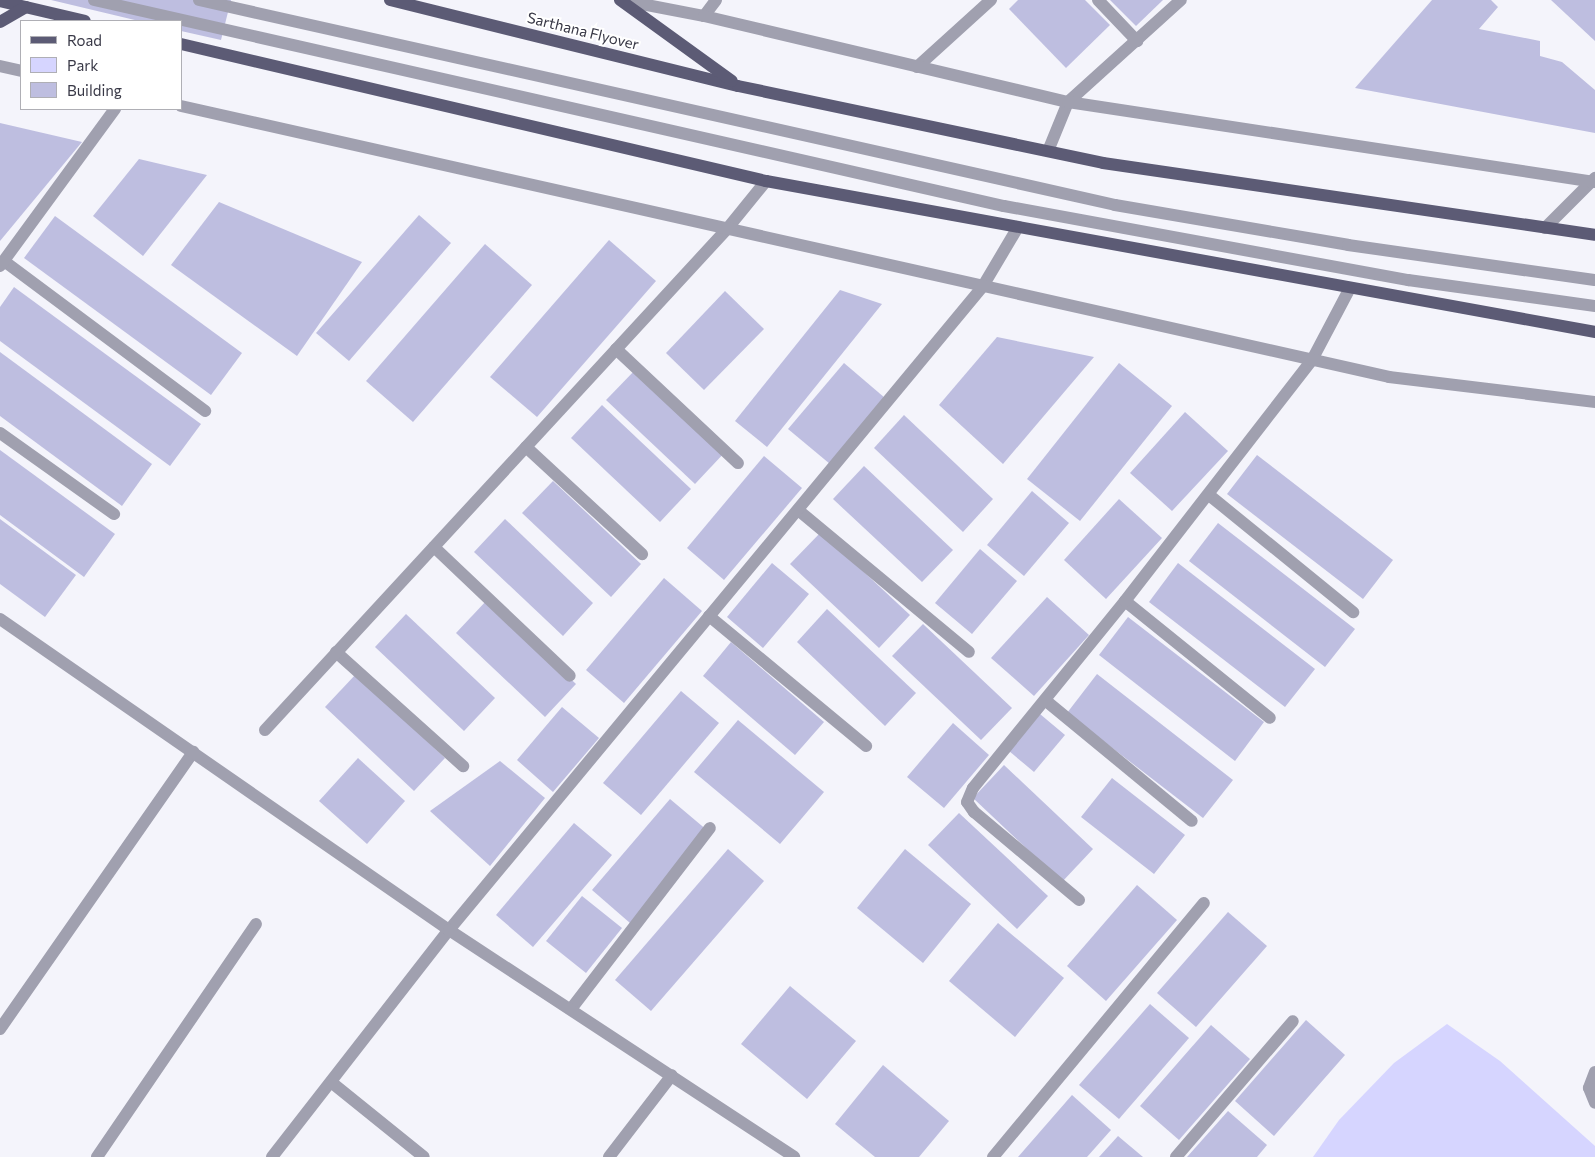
<!DOCTYPE html>
<style>
body{margin:0}
#map{position:relative;width:1595px;height:1157px;overflow:hidden;background:#f4f4fb;font-family:Commissioner,sans-serif}
div>[style]{position:absolute}
.green>*{inset:0;background:#d6d5ff}
.building>*{inset:0;background:#bebee0}
.service>*{height:12px;margin:-6px;padding:0 6px;transform-origin:6px;border-radius:6px;background:#a0a0af}
.minor>*{height:12px;margin:-6px;padding:0 6px;transform-origin:6px;border-radius:6px;background:#a0a0af}
.tertiary>*{height:12px;margin:-6px;padding:0 6px;transform-origin:6px;border-radius:6px;background:#a0a0af}
.primary>*{height:12px;margin:-6px;padding:0 6px;transform-origin:6px;border-radius:6px;background:#5c5b75}
span{translate:-50% -50%;white-space:nowrap;text-align:center;line-height:1.15;-webkit-text-stroke:4px #fff;paint-order:stroke}
.street-label{font-size:15px;color:#383846}
.legend{position:absolute;left:20px;top:20px;width:162px;height:90px;box-sizing:border-box;background:#fff;border:1px solid #afafb5;margin:0;padding:6px 9px;list-style:none;font-size:15px;color:#383846}
.legend li{display:flex;align-items:center;gap:10px;height:25px}
.legend b{width:25px;border:1px solid #afafb5}
</style>
<div id="map">
<div class="green">
<i style="clip-path:polygon(1447px 1024px,1500px 1061px,1595px 1146px,1595px 1157px,1313px 1157px,1339px 1120px,1394px 1063px)"></i>
</div>
<div class="building">
<i style="clip-path:polygon(51px 0,231px 0,221px 40px,181px 31px,181px 21px,139px 21px)"></i>
<i style="clip-path:polygon(1018px 0,1085px 0,1110px 25px,1066px 68px,1009px 9px)"></i>
<i style="clip-path:polygon(1110px 0,1163px 0,1136px 26px)"></i>
<i style="clip-path:polygon(1432px 0,1491px 0,1498px 7px,1479px 29px,1540px 41px,1540px 56px,1562px 62px,1595px 90px,1595px 133px,1355px 88px)"></i>
<i style="clip-path:polygon(1551px 0,1595px 0,1595px 41px)"></i>
<i style="clip-path:polygon(0 123px,82px 142px,0 241px)"></i>
<i style="clip-path:polygon(139px 159px,207px 175px,143px 256px,93px 216px)"></i>
<i style="clip-path:polygon(219px 202px,362px 262px,297px 356px,171px 265px)"></i>
<i style="clip-path:polygon(419px 215px,451px 243px,349px 361px,316px 333px)"></i>
<i style="clip-path:polygon(55px 216px,242px 353px,211px 395px,24px 258px)"></i>
<i style="clip-path:polygon(609px 240px,656px 281px,537px 417px,490px 377px)"></i>
<i style="clip-path:polygon(485px 244px,532px 285px,413px 422px,366px 381px)"></i>
<i style="clip-path:polygon(14px 287px,201px 424px,170px 466px,0 341px,0 307px)"></i>
<i style="clip-path:polygon(840px 290px,882px 304px,767px 447px,735px 421px)"></i>
<i style="clip-path:polygon(725px 291px,764px 329px,704px 390px,666px 353px)"></i>
<i style="clip-path:polygon(997px 337px,1094px 357px,1003px 464px,939px 405px)"></i>
<i style="clip-path:polygon(0 352px,152px 464px,122px 506px,0 416px)"></i>
<i style="clip-path:polygon(844px 363px,885px 398px,830px 464px,788px 429px)"></i>
<i style="clip-path:polygon(1119px 363px,1172px 406px,1080px 521px,1027px 479px)"></i>
<i style="clip-path:polygon(637px 368px,726px 451px,695px 484px,606px 400px)"></i>
<i style="clip-path:polygon(602px 405px,691px 489px,660px 522px,571px 438px)"></i>
<i style="clip-path:polygon(1185px 412px,1228px 451px,1172px 511px,1130px 473px)"></i>
<i style="clip-path:polygon(904px 415px,993px 499px,963px 532px,874px 448px)"></i>
<i style="clip-path:polygon(0 450px,115px 534px,84px 577px,0 515px)"></i>
<i style="clip-path:polygon(1257px 455px,1393px 560px,1363px 599px,1227px 494px)"></i>
<i style="clip-path:polygon(764px 456px,802px 488px,724px 580px,687px 548px)"></i>
<i style="clip-path:polygon(864px 466px,953px 550px,922px 582px,833px 499px)"></i>
<i style="clip-path:polygon(553px 481px,641px 564px,611px 597px,522px 513px)"></i>
<i style="clip-path:polygon(1032px 491px,1069px 523px,1024px 576px,987px 545px)"></i>
<i style="clip-path:polygon(1119px 499px,1162px 538px,1106px 599px,1064px 560px)"></i>
<i style="clip-path:polygon(0 519px,76px 575px,45px 617px,0 584px)"></i>
<i style="clip-path:polygon(505px 519px,593px 603px,563px 636px,474px 552px)"></i>
<i style="clip-path:polygon(1218px 523px,1355px 629px,1325px 667px,1189px 561px)"></i>
<i style="clip-path:polygon(821px 532px,910px 615px,879px 648px,790px 564px)"></i>
<i style="clip-path:polygon(980px 549px,1017px 581px,972px 634px,935px 603px)"></i>
<i style="clip-path:polygon(772px 563px,809px 594px,763px 648px,727px 617px)"></i>
<i style="clip-path:polygon(1178px 563px,1315px 669px,1285px 707px,1149px 602px)"></i>
<i style="clip-path:polygon(664px 578px,702px 611px,624px 703px,586px 670px)"></i>
<i style="clip-path:polygon(1047px 597px,1089px 635px,1034px 696px,991px 658px)"></i>
<i style="clip-path:polygon(487px 600px,576px 684px,545px 717px,456px 633px)"></i>
<i style="clip-path:polygon(827px 609px,916px 693px,885px 726px,797px 642px)"></i>
<i style="clip-path:polygon(406px 614px,495px 698px,464px 731px,375px 647px)"></i>
<i style="clip-path:polygon(1128px 617px,1264px 722px,1235px 761px,1099px 655px)"></i>
<i style="clip-path:polygon(923px 624px,1012px 708px,981px 740px,892px 656px)"></i>
<i style="clip-path:polygon(731px 642px,824px 722px,795px 755px,703px 676px)"></i>
<i style="clip-path:polygon(356px 674px,445px 758px,414px 791px,325px 707px)"></i>
<i style="clip-path:polygon(1097px 674px,1233px 780px,1203px 818px,1067px 713px)"></i>
<i style="clip-path:polygon(681px 691px,719px 723px,641px 815px,603px 783px)"></i>
<i style="clip-path:polygon(562px 707px,599px 738px,553px 792px,517px 760px)"></i>
<i style="clip-path:polygon(1040px 714px,1065px 735px,1034px 772px,1009px 751px)"></i>
<i style="clip-path:polygon(738px 720px,824px 792px,780px 844px,694px 772px)"></i>
<i style="clip-path:polygon(953px 723px,989px 755px,944px 808px,907px 777px)"></i>
<i style="clip-path:polygon(358px 758px,405px 801px,367px 844px,319px 801px)"></i>
<i style="clip-path:polygon(500px 761px,545px 798px,490px 866px,430px 811px)"></i>
<i style="clip-path:polygon(1004px 765px,1093px 849px,1062px 882px,973px 798px)"></i>
<i style="clip-path:polygon(1112px 778px,1185px 835px,1154px 874px,1081px 817px)"></i>
<i style="clip-path:polygon(670px 799px,708px 831px,630px 923px,592px 890px)"></i>
<i style="clip-path:polygon(959px 813px,1048px 896px,1017px 929px,928px 845px)"></i>
<i style="clip-path:polygon(574px 823px,612px 855px,533px 947px,496px 915px)"></i>
<i style="clip-path:polygon(728px 849px,764px 881px,651px 1011px,615px 980px)"></i>
<i style="clip-path:polygon(905px 849px,971px 904px,923px 963px,857px 908px)"></i>
<i style="clip-path:polygon(1137px 885px,1177px 920px,1106px 1001px,1067px 966px)"></i>
<i style="clip-path:polygon(582px 896px,622px 928px,586px 973px,546px 941px)"></i>
<i style="clip-path:polygon(1228px 912px,1267px 946px,1196px 1027px,1157px 993px)"></i>
<i style="clip-path:polygon(998px 923px,1064px 978px,1015px 1037px,949px 981px)"></i>
<i style="clip-path:polygon(790px 986px,856px 1041px,807px 1099px,741px 1044px)"></i>
<i style="clip-path:polygon(1150px 1004px,1189px 1038px,1119px 1119px,1079px 1085px)"></i>
<i style="clip-path:polygon(1306px 1020px,1345px 1055px,1274px 1136px,1235px 1101px)"></i>
<i style="clip-path:polygon(1211px 1025px,1250px 1059px,1179px 1140px,1140px 1106px)"></i>
<i style="clip-path:polygon(883px 1065px,949px 1121px,919px 1157px,875px 1157px,835px 1124px)"></i>
<i style="clip-path:polygon(1072px 1095px,1111px 1130px,1087px 1157px,1018px 1157px)"></i>
<i style="clip-path:polygon(1228px 1111px,1267px 1145px,1257px 1157px,1187px 1157px)"></i>
<i style="clip-path:polygon(1118px 1136px,1143px 1157px,1099px 1157px)"></i>
</div>
<div class="service">
<i style="left:94px;top:0;width:933px;rotate:12.76deg"></i>
<i style="left:1004px;top:206px;width:411px;rotate:10.4deg"></i>
<i style="left:1408px;top:280px;width:189px;rotate:7.9deg"></i>
<i style="left:199px;top:0;width:939px;rotate:12.61deg"></i>
<i style="left:1115px;top:205px;width:236px;rotate:9.7deg"></i>
<i style="left:1348px;top:245px;width:249px;rotate:8.1deg"></i>
</div>
<div class="minor">
<i style="left:1098px;top:0;width:57px;rotate:46.4deg"></i>
<i style="left:704px;top:16px;width:20px;rotate:-53deg"></i>
<i style="left:917px;top:67px;width:100px;rotate:-42.2deg"></i>
<i style="left:1048px;top:151px;width:53px;rotate:-67.8deg"></i>
<i style="left:1068px;top:102px;width:152px;rotate:-42.1deg"></i>
<i style="left:1545px;top:228px;width:71px;rotate:-45deg"></i>
<i style="left:4px;top:261px;width:251px;rotate:36.7deg"></i>
<i style="left:0;top:266px;width:195px;rotate:-53.8deg"></i>
<i style="left:616px;top:349px;width:167px;rotate:43.1deg"></i>
<i style="left:0;top:433px;width:140px;rotate:35.4deg"></i>
<i style="left:526px;top:447px;width:158px;rotate:42.7deg"></i>
<i style="left:1209px;top:495px;width:186px;rotate:39.1deg"></i>
<i style="left:798px;top:510px;width:222px;rotate:39.7deg"></i>
<i style="left:434px;top:547px;width:187px;rotate:43.5deg"></i>
<i style="left:1125px;top:601px;width:186px;rotate:38.9deg"></i>
<i style="left:709px;top:616px;width:204px;rotate:39.6deg"></i>
<i style="left:336px;top:652px;width:171px;rotate:41.9deg"></i>
<i style="left:1045px;top:700px;width:190px;rotate:39.5deg"></i>
<i style="left:265px;top:730px;width:682px;rotate:-47.32deg"></i>
<i style="left:727px;top:229px;width:62px;rotate:-50.9deg"></i>
<i style="left:1079px;top:900px;width:137px;rotate:-140deg"></i>
<i style="left:974px;top:812px;width:12px;rotate:-125deg"></i>
<i style="left:967px;top:802px;width:15px;rotate:-67deg"></i>
<i style="left:973px;top:788px;width:241px;rotate:-50.9deg"></i>
<i style="left:1125px;top:601px;width:305px;rotate:-52.2deg"></i>
<i style="left:1312px;top:360px;width:81px;rotate:-62.2deg"></i>
<i style="left:571px;top:1009px;width:228px;rotate:-52.5deg"></i>
<i style="left:0;top:1029px;width:338px;rotate:-55.1deg"></i>
<i style="left:1595px;top:1072px;width:17px;rotate:111deg"></i>
<i style="left:1589px;top:1088px;width:16px;rotate:68deg"></i>
<i style="left:331px;top:1082px;width:119px;rotate:38.9deg"></i>
<i style="left:97px;top:1157px;width:282px;rotate:-55.7deg"></i>
<i style="left:272px;top:1157px;width:288px;rotate:-52.1deg"></i>
<i style="left:449px;top:930px;width:837px;rotate:-50.33deg"></i>
<i style="left:983px;top:286px;width:69px;rotate:-59.3deg"></i>
<i style="left:609px;top:1157px;width:103px;rotate:-52.5deg"></i>
<i style="left:993px;top:1157px;width:330px;rotate:-50.3deg"></i>
<i style="left:1176px;top:1157px;width:179px;rotate:-49.3deg"></i>
</div>
<div class="tertiary">
<i style="left:621px;top:0;width:85px;rotate:10.9deg"></i>
<i style="left:704px;top:16px;width:374px;rotate:13.3deg"></i>
<i style="left:1068px;top:102px;width:533px;rotate:8.63deg"></i>
<i style="left:0;top:66px;width:22px;rotate:13deg"></i>
<i style="left:181px;top:106px;width:1238px;rotate:12.64deg"></i>
<i style="left:1389px;top:377px;width:208px;rotate:6.9deg"></i>
<i style="left:0;top:619px;width:546px;rotate:34.71deg"></i>
<i style="left:449px;top:930px;width:413px;rotate:33.3deg"></i>
</div>
<div class="primary">
<i style="left:390px;top:0;width:358px;rotate:13.9deg"></i>
<i style="left:738px;top:86px;width:373px;rotate:11.9deg"></i>
<i style="left:1103px;top:163px;width:497px;rotate:8.3deg"></i>
<i style="left:620px;top:0;width:138px;rotate:35.9deg"></i>
<i style="left:0;top:1px;width:87px;rotate:13.2deg"></i>
<i style="left:0;top:22px;width:30px;rotate:-30deg"></i>
<i style="left:181px;top:44px;width:601px;rotate:13.18deg"></i>
<i style="left:766px;top:181px;width:843px;rotate:10.32deg"></i>
</div>
<div class="street-label">
<span style="left:583px;top:31px;rotate:14deg">Sarthana Flyover</span>
</div>
<ul class="legend">
<li><b style="height:6px;background:#5c5b75"></b>Road</li>
<li><b style="height:14px;background:#d6d5ff"></b>Park</li>
<li><b style="height:14px;background:#bebee0"></b>Building</li>
</ul>
</div>
